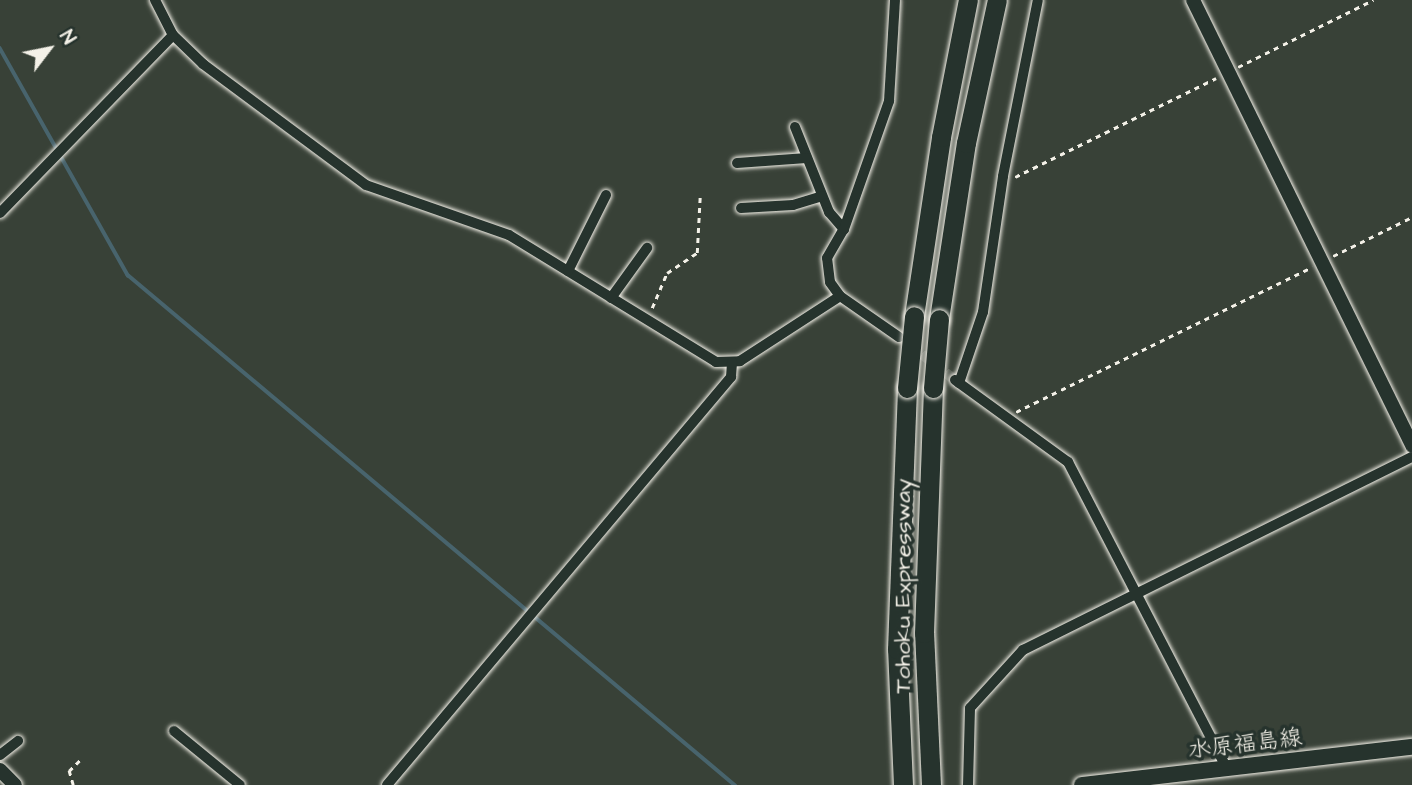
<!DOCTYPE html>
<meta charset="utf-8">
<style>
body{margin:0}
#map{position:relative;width:1412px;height:785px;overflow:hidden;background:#384137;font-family:"Architects Daughter","Klee One",sans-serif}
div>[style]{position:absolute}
.stream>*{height:3.5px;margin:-1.75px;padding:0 1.75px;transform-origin:1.75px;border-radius:1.75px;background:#48646d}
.minor-tunnel>*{height:10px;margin-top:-5px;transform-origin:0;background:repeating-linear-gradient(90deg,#545b52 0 10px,transparent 0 15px)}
.path>*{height:2.5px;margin-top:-1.25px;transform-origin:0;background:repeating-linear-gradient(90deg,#f4f1e8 0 5px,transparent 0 10px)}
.roads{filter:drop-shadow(0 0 2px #f4f1e8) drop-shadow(0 0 2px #f4f1e8)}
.minor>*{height:10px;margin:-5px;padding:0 5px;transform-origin:5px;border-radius:5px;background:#26332d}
.tertiary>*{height:14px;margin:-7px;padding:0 7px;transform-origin:7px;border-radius:7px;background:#26332d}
.secondary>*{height:16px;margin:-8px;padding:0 8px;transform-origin:8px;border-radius:8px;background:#26332d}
.motorway>*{height:19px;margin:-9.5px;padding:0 9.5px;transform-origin:9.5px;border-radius:9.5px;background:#26332d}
.bridges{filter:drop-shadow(0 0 2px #f4f1e8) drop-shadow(0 0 2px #f4f1e8)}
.motorway-bridge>*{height:19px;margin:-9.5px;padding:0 9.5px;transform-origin:9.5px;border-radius:9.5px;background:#26332d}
span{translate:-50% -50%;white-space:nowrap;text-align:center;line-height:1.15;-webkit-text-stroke:7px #26332d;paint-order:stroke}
.street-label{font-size:23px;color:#f4f1e8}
.north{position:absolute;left:14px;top:14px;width:70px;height:70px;-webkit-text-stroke:5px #26332d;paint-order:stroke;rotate:58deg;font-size:19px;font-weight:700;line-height:28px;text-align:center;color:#f4f1e8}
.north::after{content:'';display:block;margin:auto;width:24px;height:32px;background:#f4f1e8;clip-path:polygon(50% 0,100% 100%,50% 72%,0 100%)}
</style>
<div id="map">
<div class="stream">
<i style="left:0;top:48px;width:261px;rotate:60.6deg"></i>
<i style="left:128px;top:275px;width:793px;rotate:40.04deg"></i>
</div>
<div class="minor-tunnel">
<i style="left:910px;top:345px;width:57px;rotate:37.9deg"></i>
</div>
<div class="path">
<i style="left:1238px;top:67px;width:151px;rotate:-26.4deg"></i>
<i style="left:1015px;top:177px;width:224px;rotate:-26.2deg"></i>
<i style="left:1333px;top:256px;width:88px;rotate:-26.3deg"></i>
<i style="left:652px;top:308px;width:38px;rotate:-67deg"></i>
<i style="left:667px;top:273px;width:36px;rotate:-34deg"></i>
<i style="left:697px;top:253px;width:57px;rotate:-87deg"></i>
<i style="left:1016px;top:412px;width:330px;rotate:-26.1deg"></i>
<i style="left:73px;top:785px;width:15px;rotate:-106deg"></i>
<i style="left:69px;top:771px;width:18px;rotate:-45deg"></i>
</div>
<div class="roads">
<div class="minor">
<i style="left:155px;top:0;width:39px;rotate:63deg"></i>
<i style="left:173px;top:35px;width:42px;rotate:44deg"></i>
<i style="left:203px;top:64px;width:203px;rotate:36.6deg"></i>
<i style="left:366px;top:185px;width:151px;rotate:19.3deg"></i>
<i style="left:509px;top:235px;width:243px;rotate:31.5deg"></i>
<i style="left:716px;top:362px;width:24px;rotate:-2deg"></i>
<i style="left:740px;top:361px;width:119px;rotate:-33deg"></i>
<i style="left:840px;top:296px;width:72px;rotate:34.8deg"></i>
<i style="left:795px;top:127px;width:92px;rotate:68.2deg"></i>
<i style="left:829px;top:212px;width:23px;rotate:49deg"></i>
<i style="left:737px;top:163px;width:70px;rotate:-4.1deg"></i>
<i style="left:741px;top:208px;width:52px;rotate:-3.3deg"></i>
<i style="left:793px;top:205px;width:30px;rotate:-17deg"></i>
<i style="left:0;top:213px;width:248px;rotate:-45.8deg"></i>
<i style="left:568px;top:271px;width:85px;rotate:-63.4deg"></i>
<i style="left:840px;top:296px;width:17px;rotate:-126deg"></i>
<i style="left:830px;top:282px;width:24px;rotate:-97deg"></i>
<i style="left:827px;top:258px;width:34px;rotate:-60deg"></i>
<i style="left:844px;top:229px;width:136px;rotate:-70.6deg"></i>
<i style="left:889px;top:101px;width:101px;rotate:-86.6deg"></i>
<i style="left:611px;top:298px;width:62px;rotate:-54.2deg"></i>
<i style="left:955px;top:380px;width:140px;rotate:36deg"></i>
<i style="left:1068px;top:462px;width:346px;rotate:62.6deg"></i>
<i style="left:959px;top:383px;width:75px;rotate:-71.3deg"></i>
<i style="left:983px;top:312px;width:137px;rotate:-81.6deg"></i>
<i style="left:1003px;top:176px;width:179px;rotate:-78.8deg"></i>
<i style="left:174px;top:731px;width:85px;rotate:39.3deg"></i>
<i style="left:0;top:755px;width:23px;rotate:-38deg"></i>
<i style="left:387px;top:785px;width:534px;rotate:-49.86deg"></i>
<i style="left:731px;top:377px;width:15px;rotate:-86deg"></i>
<i style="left:968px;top:785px;width:77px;rotate:-88.5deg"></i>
<i style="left:970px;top:708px;width:79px;rotate:-47.6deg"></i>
<i style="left:1023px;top:650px;width:434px;rotate:-26.4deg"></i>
</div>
<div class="tertiary">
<i style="left:1193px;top:0;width:497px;rotate:63.8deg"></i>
<i style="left:0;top:770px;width:21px;rotate:45deg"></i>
</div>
<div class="secondary">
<i style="left:1082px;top:785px;width:332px;rotate:-6.6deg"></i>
</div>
<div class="motorway">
<i style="left:914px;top:316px;width:181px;rotate:-81.4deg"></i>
<i style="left:941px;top:137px;width:140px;rotate:-78.9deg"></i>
<i style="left:939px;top:319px;width:178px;rotate:-81.3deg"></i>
<i style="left:966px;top:143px;width:146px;rotate:-77.8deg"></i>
<i style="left:903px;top:785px;width:136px;rotate:-92.5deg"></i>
<i style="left:897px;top:649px;width:261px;rotate:-87.8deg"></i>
<i style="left:931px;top:785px;width:152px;rotate:-92.6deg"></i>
<i style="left:924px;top:633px;width:245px;rotate:-87.9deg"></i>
</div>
</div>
<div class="bridges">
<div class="motorway-bridge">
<i style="left:907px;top:388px;width:72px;rotate:-84.4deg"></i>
<i style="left:933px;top:388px;width:69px;rotate:-85deg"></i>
</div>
</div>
<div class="street-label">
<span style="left:903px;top:586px;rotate:-90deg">Tohoku Expressway</span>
<span style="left:1245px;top:744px;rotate:-7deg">水原福島線</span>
</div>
<div class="north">N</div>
</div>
